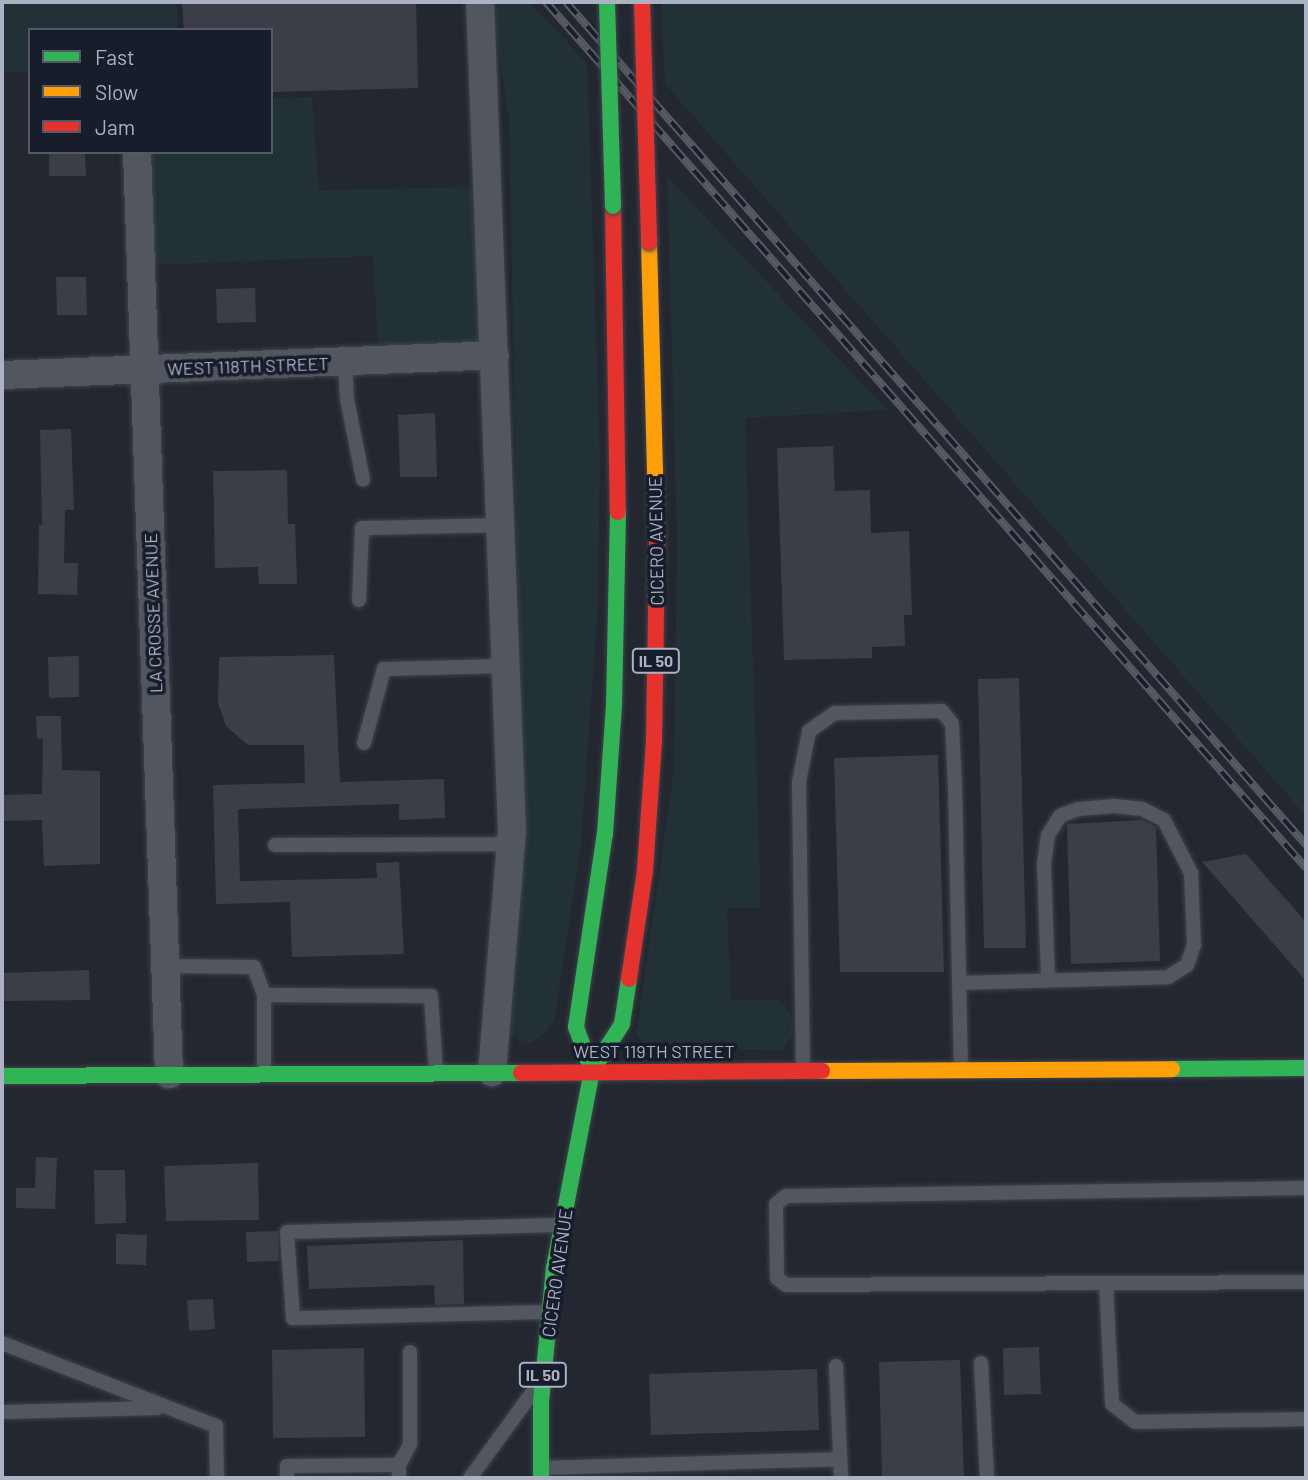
<!DOCTYPE html>
<style>
body{margin:0}
#map{position:relative;width:1308px;height:1480px;overflow:hidden;background:#232730;font-family:Barlow,sans-serif}
div>[style]{position:absolute}
.green>*{inset:0;background:#213136}
.building>*{inset:0;background:#3b3e47}
.roads{filter:drop-shadow(0 0 2px #3f4249) drop-shadow(0 0 2px #3f4249)}
.lane>*{height:14px;margin:-7px;padding:0 7px;transform-origin:7px;border-radius:7px;background:#52565e}
.street>*{height:28px;margin:-14px;padding:0 14px;transform-origin:14px;border-radius:14px;background:#52565e}
.fast>*{height:16px;margin:-8px;padding:0 8px;transform-origin:8px;border-radius:8px;background:#30b455}
.slow>*{height:16px;margin:-8px;padding:0 8px;transform-origin:8px;border-radius:8px;background:#ff9f0a}
.jam>*{height:16px;margin:-8px;padding:0 8px;transform-origin:8px;border-radius:8px;background:#e5322d}
.rail>*{height:8px;margin-top:-4px;transform-origin:0;background:repeating-linear-gradient(90deg,#171d2a 0 16px,#565a62 0 32px);box-sizing:border-box;border-block:2px solid #565a62}
.bridges{filter:drop-shadow(0 0 2px #40444d) drop-shadow(0 0 2px #40444d)}
.fast-bridge>*{height:16px;margin:-8px;padding:0 8px;transform-origin:8px;border-radius:8px;background:#30b455}
.jam-bridge>*{height:16px;margin:-8px;padding:0 8px;transform-origin:8px;border-radius:8px;background:#e5322d}
span{translate:-50% -50%;white-space:nowrap;text-align:center;line-height:1.15;-webkit-text-stroke:7px #171d2a;paint-order:stroke}
.shield-label span{padding:2px 5px;background:#171d2a;border:2px solid;border-radius:5px;-webkit-text-stroke-width:0}
.shield-label{font-size:16px;color:#abb2c3;font-weight:700}
.street-label{font-size:18px;color:#abb2c3}
.frame{position:absolute;inset:0;border:4px solid #abb2c3;pointer-events:none}
.legend{position:absolute;left:28px;top:28px;width:245px;height:126px;box-sizing:border-box;background:#171d2a;border:2px solid #525967;margin:0;padding:9px 12px;list-style:none;font-size:21px;color:#abb2c3}
.legend li{display:flex;align-items:center;gap:14px;height:35px}
.legend b{width:35px;border:2px solid #525967}
</style>
<div id="map">
<div class="green">
<i style="clip-path:polygon(2px 2px,177px 2px,178px 30px,30px 30px,30px 72px,2px 73px)"></i>
<i style="clip-path:polygon(497px 2px,529px 2px,587px 63px,600px 456px,598px 602px,581px 844px,555px 1016px,547px 1032px,530px 1043px,517px 1040px,507px 1028px,505px 1006px,520px 906px,521px 767px,509px 120px,497px 40px)"></i>
<i style="clip-path:polygon(661px 2px,1306px 2px,1306px 816px,665px 84px)"></i>
<i style="clip-path:polygon(312px 97px,319px 190px,472px 187px,481px 346px,378px 350px,373px 256px,153px 265px,150px 152px,271px 152px,271px 98px)"></i>
<i style="clip-path:polygon(667px 176px,887px 410px,745px 418px,761px 908px,727px 908px,731px 1000px,779px 1000px,791px 1014px,793px 1034px,782px 1050px,648px 1049px,636px 1034px,674px 769px,677px 537px)"></i>
</div>
<div class="building">
<i style="clip-path:polygon(182px 2px,416px 2px,418px 88px,271px 92px,271px 30px,184px 30px)"></i>
<i style="clip-path:polygon(49px 152px,85px 152px,86px 176px,49px 176px)"></i>
<i style="clip-path:polygon(56px 277px,86px 277px,87px 315px,57px 315px)"></i>
<i style="clip-path:polygon(255px 288px,256px 322px,217px 323px,216px 289px)"></i>
<i style="clip-path:polygon(435px 413px,437px 477px,400px 477px,398px 415px)"></i>
<i style="clip-path:polygon(71px 429px,74px 510px,65px 510px,64px 563px,78px 563px,77px 595px,38px 594px,39px 525px,42px 525px,40px 430px)"></i>
<i style="clip-path:polygon(833px 446px,835px 491px,870px 490px,871px 533px,909px 531px,912px 615px,904px 615px,905px 646px,872px 647px,872px 658px,784px 660px,777px 448px)"></i>
<i style="clip-path:polygon(287px 470px,288px 524px,295px 524px,297px 584px,259px 584px,258px 567px,215px 568px,213px 471px)"></i>
<i style="clip-path:polygon(334px 655px,340px 782px,444px 779px,445px 818px,399px 820px,399px 804px,238px 809px,240px 881px,377px 878px,376px 863px,399px 862px,404px 954px,292px 957px,290px 902px,216px 904px,213px 785px,305px 783px,304px 745px,248px 745px,226px 726px,218px 703px,219px 657px)"></i>
<i style="clip-path:polygon(79px 656px,79px 697px,49px 698px,48px 657px)"></i>
<i style="clip-path:polygon(1019px 678px,1026px 948px,984px 948px,978px 679px)"></i>
<i style="clip-path:polygon(36px 716px,61px 716px,62px 770px,100px 771px,100px 864px,44px 866px,42px 820px,2px 821px,2px 795px,42px 794px,43px 739px,37px 739px)"></i>
<i style="clip-path:polygon(938px 755px,944px 972px,840px 972px,834px 758px)"></i>
<i style="clip-path:polygon(1142px 820px,1156px 827px,1160px 961px,1071px 964px,1067px 824px)"></i>
<i style="clip-path:polygon(1246px 854px,1306px 922px,1306px 981px,1202px 862px)"></i>
<i style="clip-path:polygon(89px 970px,90px 1000px,2px 1001px,2px 973px)"></i>
<i style="clip-path:polygon(36px 1157px,57px 1158px,55px 1209px,16px 1208px,16px 1188px,35px 1188px)"></i>
<i style="clip-path:polygon(258px 1163px,259px 1220px,166px 1221px,164px 1166px)"></i>
<i style="clip-path:polygon(94px 1170px,125px 1170px,126px 1223px,95px 1224px)"></i>
<i style="clip-path:polygon(278px 1231px,279px 1261px,247px 1262px,246px 1232px)"></i>
<i style="clip-path:polygon(116px 1234px,147px 1235px,146px 1265px,116px 1264px)"></i>
<i style="clip-path:polygon(463px 1240px,464px 1304px,435px 1305px,434px 1285px,309px 1289px,307px 1246px)"></i>
<i style="clip-path:polygon(213px 1299px,215px 1329px,189px 1331px,187px 1300px)"></i>
<i style="clip-path:polygon(1039px 1347px,1041px 1394px,1004px 1395px,1003px 1348px)"></i>
<i style="clip-path:polygon(364px 1348px,365px 1437px,273px 1438px,272px 1350px)"></i>
<i style="clip-path:polygon(960px 1360px,964px 1478px,882px 1478px,879px 1362px)"></i>
<i style="clip-path:polygon(817px 1369px,819px 1430px,651px 1435px,649px 1374px)"></i>
</div>
<div class="roads">
<div class="lane">
<i style="left:345px;top:362px;width:37px;rotate:87deg"></i>
<i style="left:347px;top:399px;width:82px;rotate:78.7deg"></i>
<i style="left:359px;top:600px;width:72px;rotate:-87.6deg"></i>
<i style="left:362px;top:528px;width:139px;rotate:-1.2deg"></i>
<i style="left:364px;top:743px;width:77px;rotate:-74.9deg"></i>
<i style="left:384px;top:669px;width:122px;rotate:-1.4deg"></i>
<i style="left:275px;top:845px;width:236px;rotate:-0.2deg"></i>
<i style="left:165px;top:966px;width:89px;rotate:0.6deg"></i>
<i style="left:254px;top:967px;width:30px;rotate:70deg"></i>
<i style="left:959px;top:983px;width:209px;rotate:-1.6deg"></i>
<i style="left:1168px;top:977px;width:22px;rotate:-32deg"></i>
<i style="left:1187px;top:965px;width:21px;rotate:-71deg"></i>
<i style="left:1194px;top:945px;width:72px;rotate:-92.4deg"></i>
<i style="left:1191px;top:873px;width:59px;rotate:-117deg"></i>
<i style="left:1164px;top:820px;width:25px;rotate:-153deg"></i>
<i style="left:1142px;top:809px;width:28px;rotate:-174deg"></i>
<i style="left:1114px;top:806px;width:36px;rotate:175deg"></i>
<i style="left:1078px;top:809px;width:19px;rotate:159deg"></i>
<i style="left:1060px;top:816px;width:22px;rotate:122deg"></i>
<i style="left:1048px;top:835px;width:29px;rotate:98deg"></i>
<i style="left:1044px;top:864px;width:116px;rotate:88deg"></i>
<i style="left:803px;top:1069px;width:287px;rotate:-90.8deg"></i>
<i style="left:799px;top:782px;width:52px;rotate:-78.9deg"></i>
<i style="left:809px;top:731px;width:32px;rotate:-35deg"></i>
<i style="left:835px;top:713px;width:107px;rotate:-1.1deg"></i>
<i style="left:942px;top:711px;width:16px;rotate:52deg"></i>
<i style="left:952px;top:724px;width:61px;rotate:87.2deg"></i>
<i style="left:955px;top:785px;width:282px;rotate:88.8deg"></i>
<i style="left:264px;top:1072px;width:77px;rotate:-90deg"></i>
<i style="left:264px;top:995px;width:167px;rotate:0.3deg"></i>
<i style="left:431px;top:996px;width:76px;rotate:86.2deg"></i>
<i style="left:1306px;top:1188px;width:520px;rotate:179.12deg"></i>
<i style="left:786px;top:1196px;width:13px;rotate:141deg"></i>
<i style="left:776px;top:1204px;width:74px;rotate:89.2deg"></i>
<i style="left:777px;top:1278px;width:11px;rotate:38deg"></i>
<i style="left:786px;top:1285px;width:520px;rotate:-0.33deg"></i>
<i style="left:1106px;top:1284px;width:120px;rotate:87.1deg"></i>
<i style="left:1112px;top:1404px;width:29px;rotate:38deg"></i>
<i style="left:1135px;top:1422px;width:171px;rotate:-1deg"></i>
<i style="left:547px;top:1312px;width:254px;rotate:178.6deg"></i>
<i style="left:293px;top:1318px;width:86px;rotate:-94deg"></i>
<i style="left:287px;top:1232px;width:274px;rotate:-1.5deg"></i>
<i style="left:2px;top:1343px;width:230px;rotate:21.2deg"></i>
<i style="left:216px;top:1426px;width:52px;rotate:88.9deg"></i>
<i style="left:981px;top:1363px;width:115px;rotate:87deg"></i>
<i style="left:836px;top:1366px;width:112px;rotate:87.4deg"></i>
<i style="left:2px;top:1412px;width:156px;rotate:-1.5deg"></i>
<i style="left:541px;top:1468px;width:299px;rotate:-1.7deg"></i>
<i style="left:287px;top:1478px;width:12px;rotate:-90deg"></i>
<i style="left:287px;top:1466px;width:112px;rotate:-0.5deg"></i>
<i style="left:399px;top:1478px;width:13px;rotate:-90deg"></i>
<i style="left:399px;top:1465px;width:24px;rotate:-62deg"></i>
<i style="left:410px;top:1444px;width:92px;rotate:-90deg"></i>
<i style="left:470px;top:1478px;width:105px;rotate:-53.9deg"></i>
</div>
<div class="street">
<i style="left:480px;top:2px;width:829px;rotate:87.79deg"></i>
<i style="left:512px;top:830px;width:243px;rotate:94.7deg"></i>
<i style="left:137px;top:152px;width:923px;rotate:88.01deg"></i>
<i style="left:2px;top:375px;width:493px;rotate:-2.3deg"></i>
</div>
<div class="fast">
<i style="left:1172px;top:1069px;width:134px;rotate:-0.4deg"></i>
<i style="left:592px;top:1071px;width:47px;rotate:-110deg"></i>
<i style="left:576px;top:1027px;width:195px;rotate:-81.5deg"></i>
<i style="left:605px;top:834px;width:129px;rotate:-86deg"></i>
<i style="left:614px;top:705px;width:193px;rotate:-88.8deg"></i>
<i style="left:2px;top:1076px;width:519px;rotate:-0.33deg"></i>
<i style="left:541px;top:1478px;width:76px;rotate:-90deg"></i>
<i style="left:541px;top:1402px;width:135px;rotate:-84.5deg"></i>
<i style="left:554px;top:1268px;width:201px;rotate:-79.1deg"></i>
<i style="left:592px;top:1071px;width:56px;rotate:-57.4deg"></i>
<i style="left:622px;top:1024px;width:46px;rotate:-81.2deg"></i>
</div>
<div class="slow">
<i style="left:649px;top:242px;width:298px;rotate:88.5deg"></i>
<i style="left:822px;top:1071px;width:350px;rotate:-0.3deg"></i>
</div>
<div class="jam">
<i style="left:613px;top:206px;width:306px;rotate:89.1deg"></i>
<i style="left:629px;top:979px;width:110px;rotate:-81.6deg"></i>
<i style="left:645px;top:870px;width:130px;rotate:-86deg"></i>
<i style="left:654px;top:740px;width:200px;rotate:-89.1deg"></i>
<i style="left:521px;top:1073px;width:301px;rotate:-0.4deg"></i>
</div>
</div>
<div class="rail">
<i style="left:546px;top:2px;width:1152px;rotate:48.73deg"></i>
<i style="left:566px;top:2px;width:1122px;rotate:48.72deg"></i>
</div>
<div class="bridges">
<div class="fast-bridge">
<i style="left:607px;top:2px;width:204px;rotate:88.3deg"></i>
</div>
<div class="jam-bridge">
<i style="left:642px;top:2px;width:240px;rotate:88.3deg"></i>
</div>
</div>
<div class="shield-label">
<span style="left:656px;top:661px">IL 50</span>
<span style="left:543px;top:1375px">IL 50</span>
</div>
<div class="street-label">
<span style="left:248px;top:366px;rotate:-2deg">WEST 118TH STREET</span>
<span style="left:656px;top:541px;rotate:-91deg">CICERO AVENUE</span>
<span style="left:153px;top:613px;rotate:-92deg">LA CROSSE AVENUE</span>
<span style="left:654px;top:1051px">WEST 119TH STREET</span>
<span style="left:557px;top:1273px;rotate:-82deg">CICERO AVENUE</span>
</div>
<div class="frame"></div>
<ul class="legend">
<li><b style="height:9px;background:#30b455"></b>Fast</li>
<li><b style="height:9px;background:#ff9f0a"></b>Slow</li>
<li><b style="height:9px;background:#e5322d"></b>Jam</li>
</ul>
</div>
